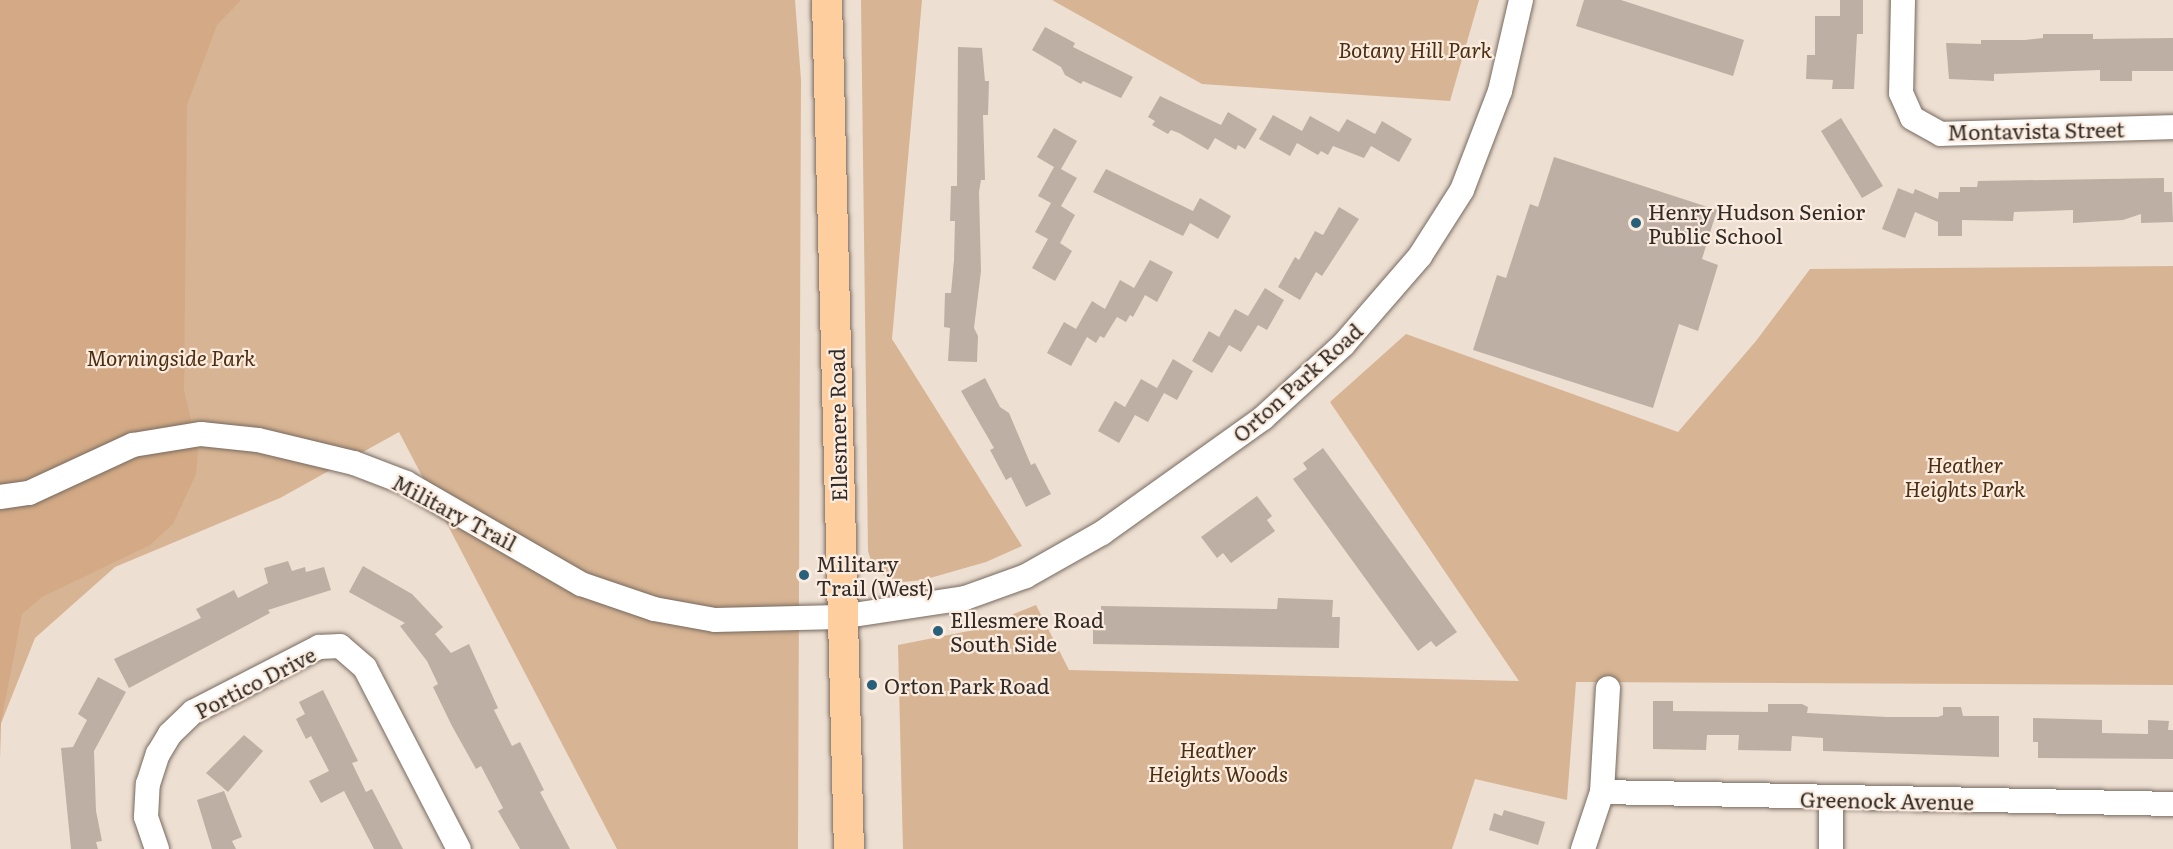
<!DOCTYPE html>
<style>
body{margin:0}
#map{position:relative;width:2173px;height:849px;overflow:hidden;background:#eddfd2;font-family:Literata,serif}
div>[style]{position:absolute}
.green>*{inset:0;background:#d7b493}
.forest>*{inset:0;background:#d3aa85}
.building>*{inset:0;background:#bdafa3}
.roads{filter:drop-shadow(0 0 2px #776a5f) drop-shadow(0 0 2px #776a5f)}
.minor>*{height:24px;margin:-12px;padding:0 12px;transform-origin:12px;border-radius:12px;background:#fff}
.major>*{height:30px;margin:-15px;padding:0 15px;transform-origin:15px;border-radius:15px;background:#fece9e}
.dots>*{width:16px;height:16px;translate:-50% -50%;box-sizing:border-box;border:3px solid #fbecdf;border-radius:50%}
span{translate:-50% -50%;white-space:nowrap;text-align:center;line-height:1.15;-webkit-text-stroke:4.5px #fbecdf;paint-order:stroke}
.park-label{font-size:21px;color:#4b2e10;font-style:italic}
.street-label{font-size:21px;color:#302b26}
.poi-label{font-size:21px;color:#302b26}
.left{translate:0 -50%;text-align:left}
</style>
<div id="map">
<div class="green">
<i style="clip-path:polygon(0 0,795px 0,801px 80px,798px 849px,617px 849px,399px 432px,280px 498px,115px 567px,35px 638px,0 726px)"></i>
<i style="clip-path:polygon(861px 0,922px 0,892px 339px,1022px 546px,986px 562px,923px 580px,902px 582px,884px 576px,871px 561px,868px 551px)"></i>
<i style="clip-path:polygon(1052px 0,1479px 0,1450px 101px,1202px 84px)"></i>
<i style="clip-path:polygon(2173px 266px,2173px 685px,1576px 682px,1567px 800px,1475px 779px,1452px 849px,903px 849px,898px 645px,974px 630px,1036px 605px,1069px 670px,1519px 681px,1330px 402px,1406px 334px,1678px 432px,1756px 341px,1810px 269px)"></i>
</div>
<div class="forest">
<i style="clip-path:polygon(0 0,241px 0,217px 25px,187px 105px,184px 390px,198px 450px,196px 474px,173px 524px,150px 545px,42px 597px,22px 614px,1px 722px,0 759px)"></i>
</div>
<div class="building">
<i style="clip-path:polygon(1584px 0,1621px 0,1744px 40px,1733px 76px,1576px 26px)"></i>
<i style="clip-path:polygon(1840px 0,1863px 0,1863px 34px,1857px 34px,1854px 89px,1832px 89px,1833px 80px,1806px 79px,1807px 55px,1815px 55px,1815px 16px,1840px 16px)"></i>
<i style="clip-path:polygon(1045px 27px,1075px 43px,1073px 47px,1133px 77px,1121px 98px,1083px 81px,1081px 84px,1065px 75px,1061px 67px,1032px 50px)"></i>
<i style="clip-path:polygon(2043px 34px,2093px 34px,2093px 39px,2173px 38px,2173px 71px,2132px 71px,2132px 81px,2100px 81px,2100px 70px,1994px 74px,1994px 81px,1949px 79px,1946px 43px,1981px 44px,1981px 40px,2025px 40px,2043px 38px)"></i>
<i style="clip-path:polygon(958px 47px,982px 48px,985px 81px,989px 81px,988px 115px,983px 115px,985px 180px,981px 180px,979px 192px,981px 271px,974px 328px,978px 336px,977px 362px,948px 361px,950px 328px,944px 327px,945px 293px,951px 293px,954px 260px,955px 221px,950px 221px,951px 186px,957px 186px)"></i>
<i style="clip-path:polygon(1160px 96px,1221px 125px,1228px 112px,1257px 129px,1245px 149px,1238px 145px,1236px 150px,1215px 138px,1208px 150px,1179px 133px,1171px 130px,1168px 134px,1152px 125px,1155px 121px,1148px 117px)"></i>
<i style="clip-path:polygon(1273px 115px,1302px 131px,1310px 116px,1339px 132px,1347px 119px,1375px 134px,1382px 121px,1412px 139px,1399px 162px,1371px 146px,1364px 158px,1333px 146px,1328px 155px,1321px 151px,1318px 155px,1297px 143px,1290px 156px,1259px 139px)"></i>
<i style="clip-path:polygon(1841px 118px,1883px 186px,1862px 198px,1821px 131px)"></i>
<i style="clip-path:polygon(1054px 128px,1077px 141px,1061px 169px,1077px 178px,1061px 206px,1075px 215px,1060px 243px,1072px 251px,1055px 281px,1032px 268px,1048px 239px,1035px 232px,1051px 203px,1038px 196px,1054px 167px,1037px 157px)"></i>
<i style="clip-path:polygon(1554px 157px,1717px 210px,1702px 259px,1718px 265px,1698px 331px,1679px 324px,1653px 408px,1473px 350px,1497px 275px,1506px 278px,1530px 204px,1538px 207px)"></i>
<i style="clip-path:polygon(1106px 169px,1193px 211px,1200px 198px,1231px 216px,1218px 239px,1190px 223px,1183px 236px,1093px 192px)"></i>
<i style="clip-path:polygon(2164px 178px,2164px 192px,2172px 192px,2173px 222px,2141px 223px,2141px 214px,2123px 220px,2073px 223px,2073px 210px,2014px 212px,2013px 221px,1962px 220px,1962px 236px,1938px 236px,1938px 222px,1915px 212px,1905px 238px,1882px 229px,1898px 188px,1913px 194px,1915px 189px,1938px 199px,1939px 192px,1960px 192px,1960px 187px,1977px 187px,1978px 181px)"></i>
<i style="clip-path:polygon(1339px 207px,1359px 219px,1322px 276px,1316px 272px,1300px 300px,1278px 287px,1295px 257px,1299px 260px,1315px 231px,1323px 235px)"></i>
<i style="clip-path:polygon(1150px 260px,1173px 272px,1157px 302px,1145px 295px,1133px 317px,1130px 315px,1126px 322px,1117px 317px,1104px 338px,1100px 336px,1096px 343px,1087px 337px,1071px 366px,1047px 353px,1064px 322px,1076px 329px,1092px 301px,1105px 309px,1120px 280px,1134px 288px)"></i>
<i style="clip-path:polygon(1265px 288px,1284px 300px,1267px 330px,1258px 325px,1241px 352px,1229px 345px,1212px 373px,1192px 361px,1209px 331px,1219px 337px,1235px 309px,1248px 316px)"></i>
<i style="clip-path:polygon(1173px 359px,1193px 371px,1177px 400px,1164px 393px,1148px 422px,1135px 415px,1119px 443px,1098px 431px,1115px 401px,1125px 407px,1141px 379px,1157px 388px)"></i>
<i style="clip-path:polygon(985px 378px,1000px 407px,1009px 413px,1031px 465px,1035px 463px,1051px 494px,1026px 507px,1011px 477px,1006px 480px,990px 450px,994px 448px,961px 391px)"></i>
<i style="clip-path:polygon(1323px 448px,1457px 632px,1436px 647px,1431px 641px,1418px 651px,1293px 479px,1307px 469px,1303px 463px)"></i>
<i style="clip-path:polygon(1257px 496px,1272px 516px,1267px 520px,1275px 531px,1231px 563px,1223px 553px,1217px 558px,1201px 537px)"></i>
<i style="clip-path:polygon(288px 561px,292px 571px,305px 567px,306px 572px,324px 567px,331px 590px,268px 610px,270px 613px,129px 688px,114px 659px,201px 618px,196px 609px,234px 590px,238px 598px,268px 583px,264px 568px)"></i>
<i style="clip-path:polygon(363px 566px,412px 594px,443px 627px,435px 634px,451px 653px,469px 644px,498px 708px,494px 710px,512px 746px,520px 742px,544px 790px,540px 792px,570px 849px,520px 849px,498px 811px,503px 808px,481px 766px,476px 769px,452px 726px,433px 687px,438px 684px,427px 661px,400px 626px,405px 623px,349px 592px)"></i>
<i style="clip-path:polygon(1278px 598px,1333px 600px,1332px 617px,1340px 617px,1339px 648px,1093px 644px,1093px 617px,1101px 617px,1101px 606px,1277px 609px)"></i>
<i style="clip-path:polygon(98px 677px,126px 692px,94px 751px,96px 811px,102px 841px,96px 842px,98px 849px,71px 849px,61px 748px,73px 747px,87px 720px,78px 714px)"></i>
<i style="clip-path:polygon(323px 690px,358px 761px,352px 763px,366px 792px,372px 789px,403px 849px,374px 849px,344px 791px,321px 803px,309px 781px,329px 771px,311px 736px,306px 739px,296px 719px,305px 714px,299px 702px)"></i>
<i style="clip-path:polygon(1653px 701px,1673px 701px,1673px 711px,1768px 712px,1768px 704px,1802px 704px,1808px 707px,1807px 713px,1887px 717px,1938px 717px,1943px 715px,1943px 707px,1961px 707px,1963px 716px,1999px 716px,1999px 757px,1823px 751px,1823px 738px,1792px 736px,1791px 751px,1738px 750px,1739px 735px,1707px 735px,1706px 750px,1653px 749px)"></i>
<i style="clip-path:polygon(2033px 718px,2102px 720px,2102px 733px,2148px 734px,2148px 720px,2169px 721px,2168px 730px,2173px 730px,2173px 759px,2038px 758px,2038px 742px,2033px 742px)"></i>
<i style="clip-path:polygon(244px 735px,263px 751px,228px 792px,206px 773px)"></i>
<i style="clip-path:polygon(224px 791px,242px 837px,232px 841px,236px 849px,212px 849px,197px 800px)"></i>
<i style="clip-path:polygon(1504px 810px,1545px 822px,1538px 845px,1489px 830px,1494px 813px,1502px 816px)"></i>
</div>
<div class="roads">
<div class="minor">
<i style="left:1903px;top:0;width:93px;rotate:91.2deg"></i>
<i style="left:1901px;top:93px;width:27px;rotate:66deg"></i>
<i style="left:1912px;top:118px;width:33px;rotate:29deg"></i>
<i style="left:1941px;top:134px;width:232px;rotate:-1.7deg"></i>
<i style="left:0;top:497px;width:29px;rotate:-8deg"></i>
<i style="left:29px;top:493px;width:115px;rotate:-24.8deg"></i>
<i style="left:133px;top:445px;width:69px;rotate:-9.2deg"></i>
<i style="left:201px;top:434px;width:57px;rotate:6deg"></i>
<i style="left:258px;top:440px;width:99px;rotate:13.5deg"></i>
<i style="left:354px;top:463px;width:56px;rotate:21deg"></i>
<i style="left:406px;top:483px;width:202px;rotate:30deg"></i>
<i style="left:581px;top:584px;width:77px;rotate:18.9deg"></i>
<i style="left:654px;top:609px;width:62px;rotate:10.2deg"></i>
<i style="left:715px;top:620px;width:125px;rotate:-1.4deg"></i>
<i style="left:840px;top:617px;width:126px;rotate:-8.6deg"></i>
<i style="left:965px;top:598px;width:65px;rotate:-19.8deg"></i>
<i style="left:1026px;top:576px;width:87px;rotate:-29.5deg"></i>
<i style="left:1102px;top:533px;width:198px;rotate:-35.5deg"></i>
<i style="left:1263px;top:418px;width:108px;rotate:-42.4deg"></i>
<i style="left:1343px;top:345px;width:118px;rotate:-49.1deg"></i>
<i style="left:1420px;top:256px;width:78px;rotate:-57.5deg"></i>
<i style="left:1462px;top:190px;width:106px;rotate:-69deg"></i>
<i style="left:1500px;top:91px;width:93px;rotate:-77deg"></i>
<i style="left:1602px;top:792px;width:571px;rotate:1.2deg"></i>
<i style="left:157px;top:849px;width:34px;rotate:-109deg"></i>
<i style="left:146px;top:817px;width:33px;rotate:-87deg"></i>
<i style="left:148px;top:784px;width:32px;rotate:-72deg"></i>
<i style="left:158px;top:754px;width:23px;rotate:-59deg"></i>
<i style="left:170px;top:734px;width:32px;rotate:-44deg"></i>
<i style="left:193px;top:712px;width:142px;rotate:-27.3deg"></i>
<i style="left:319px;top:647px;width:21px;rotate:-3deg"></i>
<i style="left:340px;top:646px;width:33px;rotate:41deg"></i>
<i style="left:365px;top:668px;width:204px;rotate:62.6deg"></i>
<i style="left:1583px;top:849px;width:60px;rotate:-71.6deg"></i>
<i style="left:1602px;top:792px;width:104px;rotate:-86.7deg"></i>
<i style="left:1831px;top:849px;width:50px;rotate:-90deg"></i>
</div>
<div class="major">
<i style="left:827px;top:0;width:849px;rotate:88.52deg"></i>
</div>
</div>
<div class="dots">
<i style="left:1636px;top:223px;background:#285f7a"></i>
<i style="left:804px;top:575px;background:#285f7a"></i>
<i style="left:938px;top:631px;background:#285f7a"></i>
<i style="left:872px;top:685px;background:#285f7a"></i>
</div>
<div class="park-label">
<span style="left:1415px;top:49px">Botany Hill Park</span>
<span style="left:171px;top:357px">Morningside Park</span>
<span style="left:1965px;top:476px">Heather<br>Heights Park</span>
<span style="left:1218px;top:761px">Heather<br>Heights Woods</span>
</div>
<div class="street-label">
<span style="left:2036px;top:130px;rotate:-1deg">Montavista Street</span>
<span style="left:1297px;top:382px;rotate:-42deg">Orton Park Road</span>
<span style="left:837px;top:425px;rotate:-91deg">Ellesmere Road</span>
<span style="left:455px;top:512px;rotate:28deg">Military Trail</span>
<span style="left:255px;top:682px;rotate:-27deg">Portico Drive</span>
<span style="left:1887px;top:800px;rotate:1deg">Greenock Avenue</span>
</div>
<div class="poi-label">
<span class="left" style="left:1648px;top:223px">Henry Hudson Senior<br>Public School</span>
<span class="left" style="left:816px;top:575px">Military<br>Trail (West)</span>
<span class="left" style="left:950px;top:631px">Ellesmere Road<br>South Side</span>
<span class="left" style="left:884px;top:685px">Orton Park Road</span>
</div>
</div>
